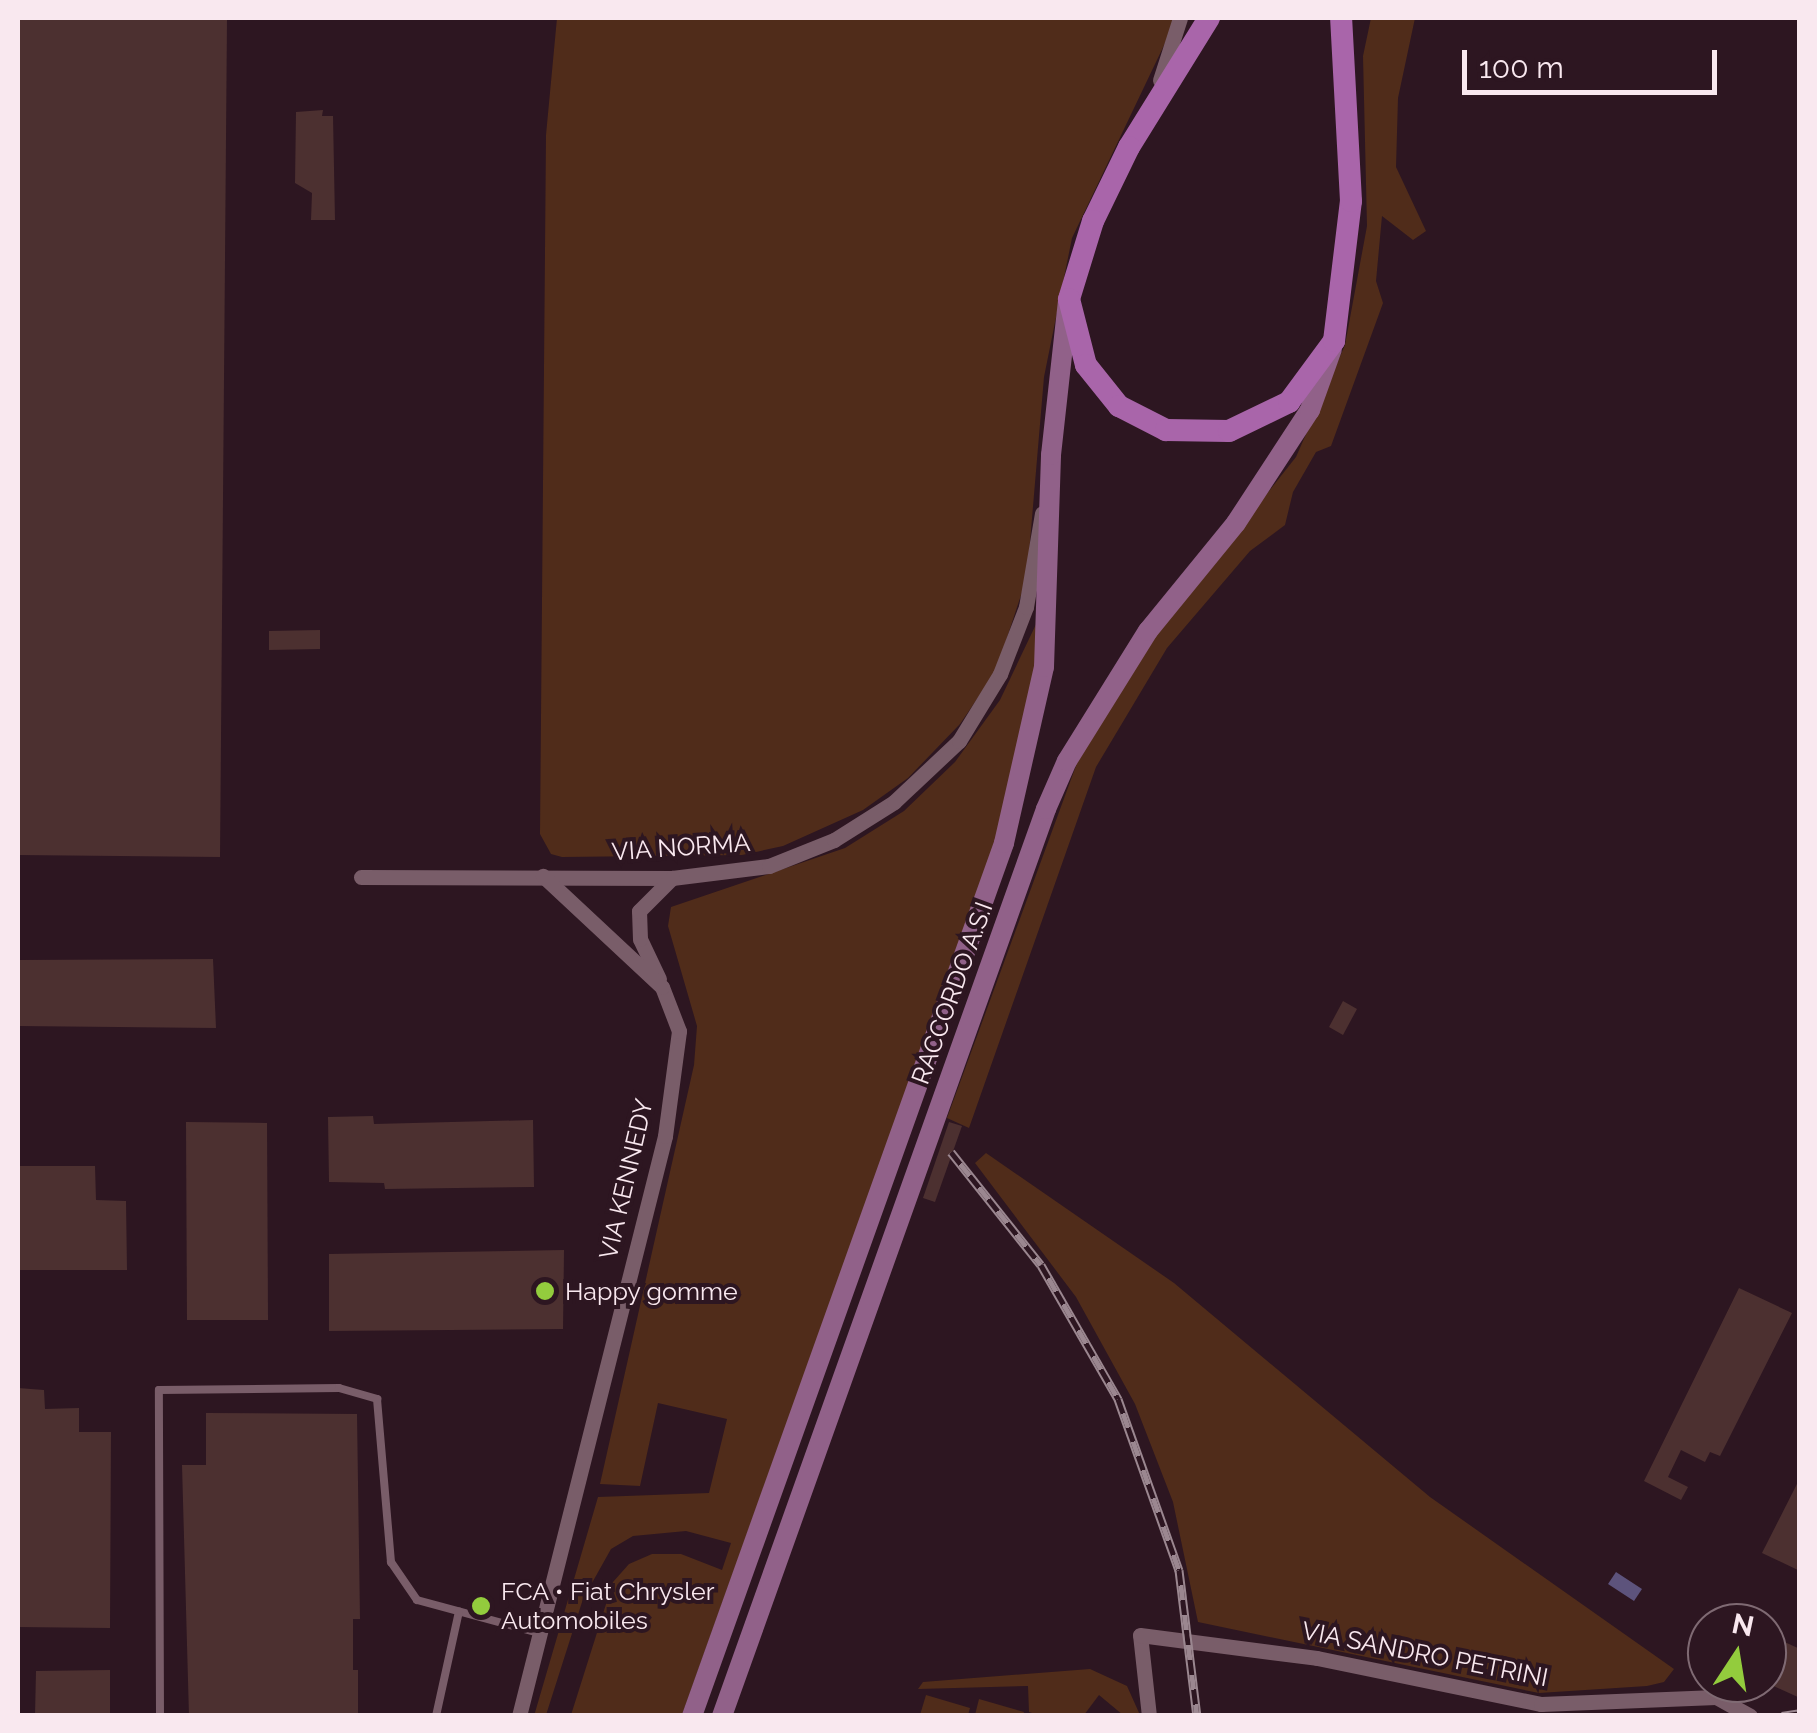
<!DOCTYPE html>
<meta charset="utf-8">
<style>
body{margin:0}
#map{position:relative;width:1817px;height:1733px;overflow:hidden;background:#2d1621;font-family:Raleway,sans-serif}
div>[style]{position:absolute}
.green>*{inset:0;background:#502c1a}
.water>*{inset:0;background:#5d537c}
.building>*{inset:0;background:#4c3030}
.lane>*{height:8px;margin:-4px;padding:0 4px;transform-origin:4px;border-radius:4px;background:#795d69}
.street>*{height:15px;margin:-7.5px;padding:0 7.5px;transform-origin:7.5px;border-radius:7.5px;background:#795d69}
.secondary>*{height:20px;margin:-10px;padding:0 10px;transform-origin:10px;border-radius:10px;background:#916189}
.primary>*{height:22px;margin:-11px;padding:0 11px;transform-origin:11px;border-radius:11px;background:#a965aa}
.rail>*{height:9px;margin-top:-4.5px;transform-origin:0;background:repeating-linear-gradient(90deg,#2d1621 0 15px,#9b8790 0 30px);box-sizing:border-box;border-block:2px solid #9b8790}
.dots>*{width:28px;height:28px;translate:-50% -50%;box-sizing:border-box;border:5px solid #2d1621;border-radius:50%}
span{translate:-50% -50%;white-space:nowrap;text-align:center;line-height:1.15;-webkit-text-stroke:8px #2d1621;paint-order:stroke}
.street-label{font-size:25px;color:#f9e8ef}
.poi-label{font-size:25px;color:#f9e8ef}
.left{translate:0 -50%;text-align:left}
.frame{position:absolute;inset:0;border:20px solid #f9e8ef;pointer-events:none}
.north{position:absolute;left:1687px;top:1603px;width:100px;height:100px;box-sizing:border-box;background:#2d1621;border:2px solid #7f6a73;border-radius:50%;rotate:12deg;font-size:28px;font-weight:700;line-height:40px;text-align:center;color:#f9e8ef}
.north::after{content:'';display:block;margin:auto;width:35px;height:45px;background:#93cc3d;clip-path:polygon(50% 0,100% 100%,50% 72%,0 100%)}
.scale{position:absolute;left:1462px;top:50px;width:255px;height:45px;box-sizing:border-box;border:5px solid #f9e8ef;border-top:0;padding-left:12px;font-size:30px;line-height:35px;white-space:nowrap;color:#f9e8ef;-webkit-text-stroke:8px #2d1621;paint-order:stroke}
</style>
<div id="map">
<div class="green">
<i style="clip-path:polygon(557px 18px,1177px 18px,1072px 238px,1044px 377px,1027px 577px,996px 671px,960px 724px,908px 778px,863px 810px,783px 846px,742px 855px,562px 857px,551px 854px,540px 834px,546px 135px)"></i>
<i style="clip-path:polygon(1371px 18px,1415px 18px,1398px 98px,1396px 167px,1426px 231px,1413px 240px,1382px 216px,1376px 281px,1383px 303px,1331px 446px,1316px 452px,1293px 492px,1285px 525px,1250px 551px,1167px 648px,1096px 767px,969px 1128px,947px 1118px,1077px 763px,1140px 653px,1296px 457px,1345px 345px,1367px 226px,1363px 56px)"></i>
<i style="clip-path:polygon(1039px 618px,1034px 677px,1001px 826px,682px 1715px,571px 1715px,613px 1582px,629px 1564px,652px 1554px,681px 1554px,722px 1570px,731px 1543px,686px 1531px,633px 1536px,611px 1549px,583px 1599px,546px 1715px,534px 1716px,598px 1497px,709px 1493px,727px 1419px,658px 1403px,640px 1486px,600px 1484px,694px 1065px,697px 1026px,668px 926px,671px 907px,845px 848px,904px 811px,955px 762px,1000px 700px)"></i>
<i style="clip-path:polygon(986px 1153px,1174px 1283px,1430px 1497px,1674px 1669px,1664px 1682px,1647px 1686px,1539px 1693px,1198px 1622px,1173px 1502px,1135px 1404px,1076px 1297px,975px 1163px)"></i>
<i style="clip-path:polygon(1090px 1669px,1127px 1686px,1140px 1715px,1123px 1715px,1099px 1695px,1084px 1715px,1038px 1715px,1029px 1712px,1028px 1686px,918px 1689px,923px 1682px)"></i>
<i style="clip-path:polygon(926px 1695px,970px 1708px,968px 1715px,920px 1715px)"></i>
<i style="clip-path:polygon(979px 1699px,1024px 1712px,1023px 1715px,975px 1715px)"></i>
</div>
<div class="water">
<i style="clip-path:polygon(1616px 1572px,1642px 1589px,1634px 1601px,1608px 1584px)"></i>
</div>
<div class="building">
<i style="clip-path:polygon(18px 18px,227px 18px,220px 857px,18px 855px)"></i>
<i style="clip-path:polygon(323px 110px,322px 116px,333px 116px,335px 220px,311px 220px,312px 193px,295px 183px,296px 112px)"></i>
<i style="clip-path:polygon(320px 630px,320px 649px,269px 650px,269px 631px)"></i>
<i style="clip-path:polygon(213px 959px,216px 1028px,18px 1026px,18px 960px)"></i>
<i style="clip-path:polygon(1343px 1001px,1357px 1009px,1343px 1035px,1329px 1027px)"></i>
<i style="clip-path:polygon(373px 1116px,374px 1124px,533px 1120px,534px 1187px,385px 1189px,384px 1183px,329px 1182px,328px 1117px)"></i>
<i style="clip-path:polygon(186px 1122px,267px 1123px,268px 1320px,187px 1320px)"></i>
<i style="clip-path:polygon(949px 1122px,962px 1126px,935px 1202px,923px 1198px)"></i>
<i style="clip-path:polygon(18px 1166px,95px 1166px,96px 1200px,126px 1201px,127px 1270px,18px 1270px)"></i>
<i style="clip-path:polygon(564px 1250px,563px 1329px,329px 1331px,329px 1254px)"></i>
<i style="clip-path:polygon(1739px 1288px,1792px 1313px,1720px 1456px,1710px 1452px,1705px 1462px,1681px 1450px,1668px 1477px,1688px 1487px,1681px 1500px,1644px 1481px)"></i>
<i style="clip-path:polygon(18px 1388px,44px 1390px,45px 1409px,79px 1408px,79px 1432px,111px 1432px,110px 1628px,18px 1627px)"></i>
<i style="clip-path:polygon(206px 1413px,357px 1414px,360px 1619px,353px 1619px,353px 1670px,358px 1670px,358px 1716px,189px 1716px,182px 1465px,206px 1465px)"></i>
<i style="clip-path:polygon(1800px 1478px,1800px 1571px,1762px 1553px)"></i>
<i style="clip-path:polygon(1776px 1638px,1800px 1649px,1800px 1698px,1767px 1683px,1767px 1656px)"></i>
<i style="clip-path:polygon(110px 1670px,110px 1716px,35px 1716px,36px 1671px)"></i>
</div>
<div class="lane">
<i style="left:160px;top:1716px;width:326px;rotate:-90.2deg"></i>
<i style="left:159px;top:1390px;width:180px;rotate:-0.6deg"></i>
<i style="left:339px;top:1388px;width:40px;rotate:16deg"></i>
<i style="left:377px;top:1399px;width:164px;rotate:85.1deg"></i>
<i style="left:391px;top:1562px;width:46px;rotate:55.6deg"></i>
<i style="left:417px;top:1600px;width:126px;rotate:15.1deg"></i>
<i style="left:436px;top:1716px;width:107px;rotate:-77.6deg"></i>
</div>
<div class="street">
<i style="left:1160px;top:80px;width:65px;rotate:-72.1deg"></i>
<i style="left:361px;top:877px;width:311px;rotate:0.2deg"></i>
<i style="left:672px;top:878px;width:98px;rotate:-7.1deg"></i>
<i style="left:769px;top:866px;width:70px;rotate:-21.8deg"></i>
<i style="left:834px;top:840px;width:71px;rotate:-32.3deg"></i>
<i style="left:894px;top:802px;width:89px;rotate:-43.2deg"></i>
<i style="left:959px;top:741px;width:79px;rotate:-58.5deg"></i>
<i style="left:1000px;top:674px;width:72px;rotate:-68.8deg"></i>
<i style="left:1026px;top:607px;width:95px;rotate:-80.3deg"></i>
<i style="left:659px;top:979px;width:44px;rotate:-115.4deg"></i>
<i style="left:640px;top:939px;width:28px;rotate:-92deg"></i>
<i style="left:639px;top:911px;width:47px;rotate:-45deg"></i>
<i style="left:519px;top:1716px;width:598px;rotate:-75.87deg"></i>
<i style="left:665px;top:1136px;width:106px;rotate:-82.4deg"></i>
<i style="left:679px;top:1031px;width:47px;rotate:-111.1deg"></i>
<i style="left:662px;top:987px;width:163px;rotate:-137deg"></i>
<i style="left:1149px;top:1716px;width:81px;rotate:-96.3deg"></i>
<i style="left:1140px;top:1635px;width:178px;rotate:7.4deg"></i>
<i style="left:1317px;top:1658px;width:229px;rotate:11.6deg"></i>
<i style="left:1541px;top:1704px;width:175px;rotate:-2.3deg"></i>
<i style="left:1716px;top:1697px;width:39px;rotate:29deg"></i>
</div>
<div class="secondary">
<i style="left:692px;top:1716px;width:927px;rotate:-70.33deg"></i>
<i style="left:1004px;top:843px;width:180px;rotate:-77.2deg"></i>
<i style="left:1044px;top:667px;width:212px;rotate:-88.1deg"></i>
<i style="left:1051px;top:455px;width:155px;rotate:-83.7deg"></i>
<i style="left:722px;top:1716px;width:963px;rotate:-70.34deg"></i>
<i style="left:1046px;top:809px;width:52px;rotate:-66.4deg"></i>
<i style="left:1067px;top:761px;width:153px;rotate:-58.1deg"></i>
<i style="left:1148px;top:631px;width:139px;rotate:-50.8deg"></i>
<i style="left:1236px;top:523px;width:135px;rotate:-56.8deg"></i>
<i style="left:1310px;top:410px;width:65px;rotate:-70.2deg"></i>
</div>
<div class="primary">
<i style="left:1209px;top:18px;width:152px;rotate:121.8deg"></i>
<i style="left:1129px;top:147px;width:82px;rotate:115.9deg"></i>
<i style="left:1093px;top:221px;width:82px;rotate:107.1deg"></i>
<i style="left:1069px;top:299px;width:68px;rotate:75.6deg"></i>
<i style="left:1086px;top:365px;width:53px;rotate:51.2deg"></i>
<i style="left:1119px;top:406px;width:53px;rotate:27.1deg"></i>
<i style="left:1166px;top:430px;width:63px;rotate:0.9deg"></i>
<i style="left:1229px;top:431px;width:67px;rotate:-25.8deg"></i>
<i style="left:1289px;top:402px;width:76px;rotate:-53.6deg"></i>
<i style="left:1334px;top:341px;width:141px;rotate:-83.1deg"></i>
<i style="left:1351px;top:201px;width:183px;rotate:-93.1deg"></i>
</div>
<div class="rail">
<i style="left:951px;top:1152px;width:144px;rotate:51.5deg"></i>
<i style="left:1041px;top:1265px;width:155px;rotate:60.1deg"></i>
<i style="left:1118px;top:1399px;width:182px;rotate:70.4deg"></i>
<i style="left:1179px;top:1570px;width:147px;rotate:83deg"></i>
<i style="left:1782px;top:1716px;width:18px;rotate:-9deg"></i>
</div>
<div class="dots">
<i style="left:545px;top:1291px;background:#93cc3d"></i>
<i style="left:481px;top:1606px;background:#93cc3d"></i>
</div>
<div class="street-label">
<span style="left:681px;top:847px;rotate:-4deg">VIA NORMA</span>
<span style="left:952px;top:993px;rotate:-70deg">RACCORDO A.S.I</span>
<span style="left:626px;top:1179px;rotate:-77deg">VIA KENNEDY</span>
<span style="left:1425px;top:1654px;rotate:11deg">VIA SANDRO PETRINI</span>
</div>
<div class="poi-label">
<span class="left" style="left:565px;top:1291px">Happy gomme</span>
<span class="left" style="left:501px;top:1606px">FCA • Fiat Chrysler<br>Automobiles</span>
</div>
<div class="frame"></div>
<div class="north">N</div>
<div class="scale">100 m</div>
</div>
